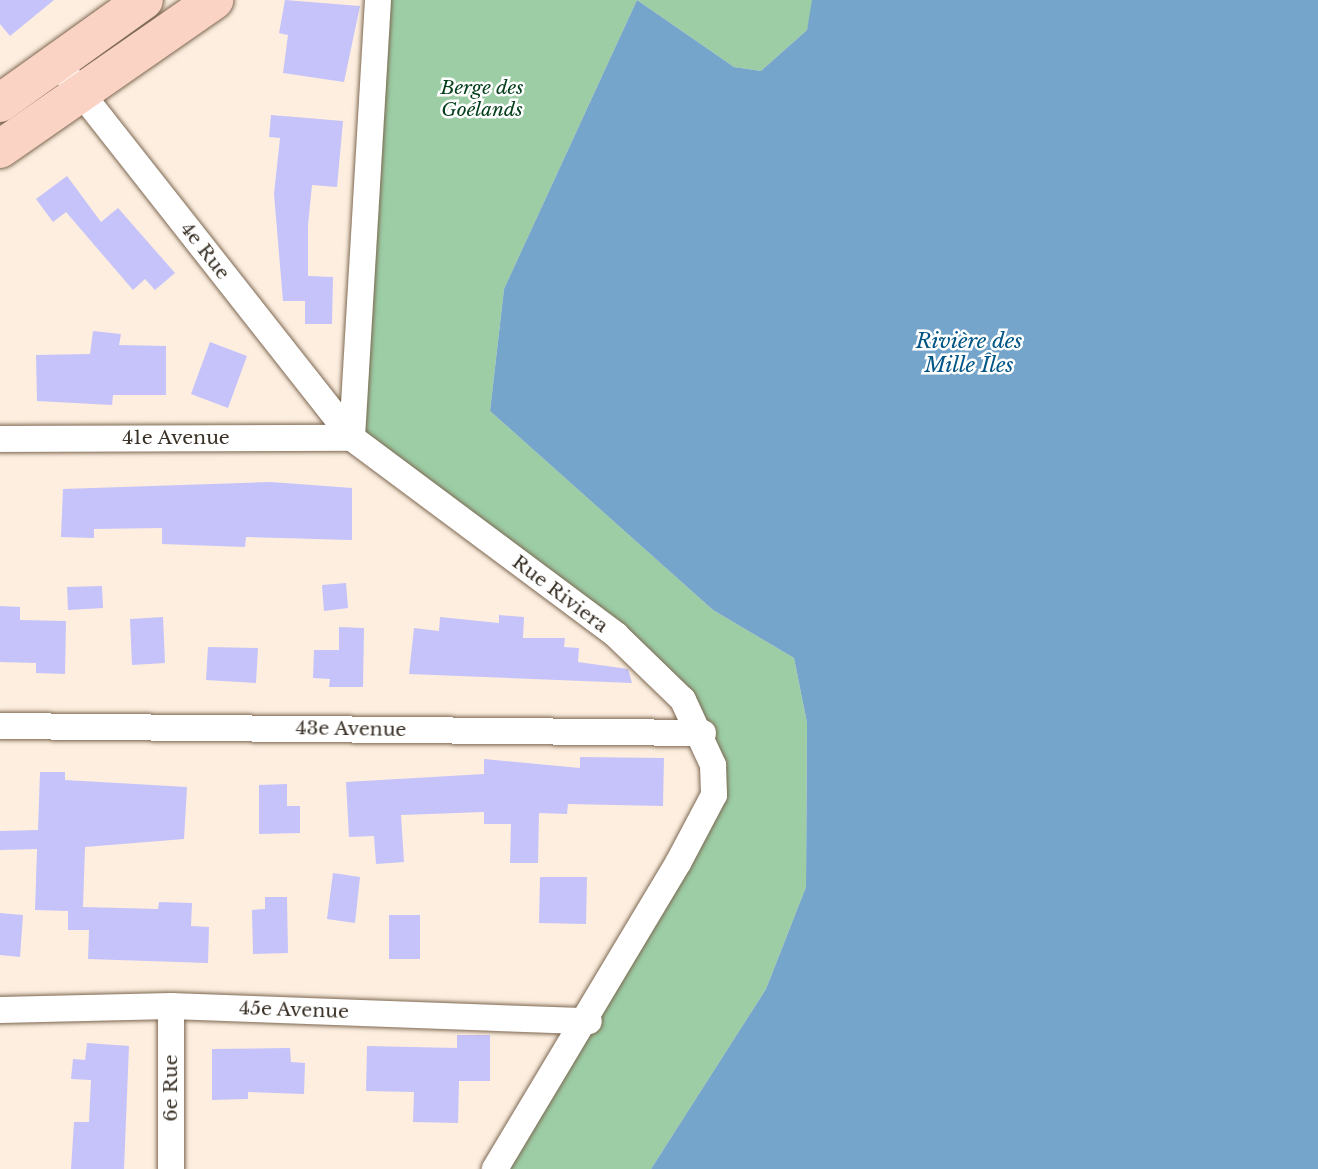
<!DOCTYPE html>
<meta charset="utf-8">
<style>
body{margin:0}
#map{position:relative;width:1318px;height:1169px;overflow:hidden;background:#fdeedf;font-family:"Libre Baskerville",serif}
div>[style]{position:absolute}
.green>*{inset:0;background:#9ccda5}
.water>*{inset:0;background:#75a5cb}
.building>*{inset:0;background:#c5c3fa}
.roads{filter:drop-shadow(0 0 2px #7c6751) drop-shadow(0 0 2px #7c6751)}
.minor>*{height:26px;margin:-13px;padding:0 13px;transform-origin:13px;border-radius:13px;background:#fff}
.primary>*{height:38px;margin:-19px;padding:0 19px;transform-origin:19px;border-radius:19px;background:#fbd3c5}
span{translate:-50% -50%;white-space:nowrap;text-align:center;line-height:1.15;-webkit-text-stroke:5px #fff;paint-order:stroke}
.park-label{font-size:19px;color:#013d18;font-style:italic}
.street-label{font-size:19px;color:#393026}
.water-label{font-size:21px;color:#005586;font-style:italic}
</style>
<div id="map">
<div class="green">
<i style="clip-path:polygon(390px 0,812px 0,814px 1px,807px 30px,761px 71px,734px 67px,637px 0,504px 289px,490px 411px,713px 610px,794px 658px,807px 723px,806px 887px,766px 989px,651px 1169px,497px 1169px,716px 797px,683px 700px,352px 438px)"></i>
</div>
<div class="water">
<i style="clip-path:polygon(637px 0,734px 67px,761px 71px,807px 30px,812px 0,1318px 0,1318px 1169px,651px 1169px,766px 989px,806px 887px,807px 723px,794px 658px,713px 610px,490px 411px,504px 289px)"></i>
</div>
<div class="building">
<i style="clip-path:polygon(0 0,54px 0,10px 36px,0 24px)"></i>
<i style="clip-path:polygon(285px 0,360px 6px,344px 82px,283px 73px,288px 35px,279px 33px)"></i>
<i style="clip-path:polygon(271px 115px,343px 121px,337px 187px,312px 185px,308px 225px,308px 276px,333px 277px,332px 324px,305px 324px,305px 301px,283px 301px,274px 194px,280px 138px,269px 137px)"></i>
<i style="clip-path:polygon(67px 176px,101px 222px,118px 208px,175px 273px,155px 290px,145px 279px,133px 290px,66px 212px,53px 222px,36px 199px)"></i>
<i style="clip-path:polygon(93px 331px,121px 334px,119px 345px,166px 346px,166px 395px,113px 395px,112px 405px,37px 401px,36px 355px,90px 354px)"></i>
<i style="clip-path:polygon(210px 342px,247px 356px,228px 408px,191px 394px)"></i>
<i style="clip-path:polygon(271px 482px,352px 488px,352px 540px,246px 537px,245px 547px,162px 544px,162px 528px,94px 529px,94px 538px,61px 537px,63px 489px)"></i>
<i style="clip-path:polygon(346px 583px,348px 608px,324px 611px,322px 585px)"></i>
<i style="clip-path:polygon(102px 586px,103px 608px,68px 610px,67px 587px)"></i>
<i style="clip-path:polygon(0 606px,20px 607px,20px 620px,66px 621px,65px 674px,36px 673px,36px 663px,0 662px)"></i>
<i style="clip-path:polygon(499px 615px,524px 617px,523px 638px,565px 638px,564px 647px,579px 648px,578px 662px,628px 669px,632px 683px,409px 674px,414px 628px,439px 631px,440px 617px,499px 623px)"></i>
<i style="clip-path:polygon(163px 617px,165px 663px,132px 665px,130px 619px)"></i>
<i style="clip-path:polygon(339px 627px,364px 628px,363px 687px,329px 687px,330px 679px,313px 678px,314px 650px,339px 650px)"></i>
<i style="clip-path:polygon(208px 647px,258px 648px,256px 683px,206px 680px)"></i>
<i style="clip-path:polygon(580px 757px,664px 758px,663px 806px,568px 804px,567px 814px,539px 813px,538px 863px,510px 863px,511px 824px,484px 824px,484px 812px,401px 815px,404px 862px,376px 864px,374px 836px,349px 837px,346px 782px,484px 774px,484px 759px,580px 768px)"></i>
<i style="clip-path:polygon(40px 772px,65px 772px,65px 780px,187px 787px,184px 839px,85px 847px,83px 907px,158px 909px,159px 902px,192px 903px,191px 926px,209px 927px,208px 963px,88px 959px,89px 930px,68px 930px,68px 911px,35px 910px,37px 849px,0 850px,0 831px,38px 830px)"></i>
<i style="clip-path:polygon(287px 784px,287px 806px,300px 806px,300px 833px,259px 834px,259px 785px)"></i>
<i style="clip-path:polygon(333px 873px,360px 877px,355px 923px,327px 919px)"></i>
<i style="clip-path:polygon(540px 877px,587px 877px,586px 924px,539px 923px)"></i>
<i style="clip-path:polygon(265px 897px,287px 897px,288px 953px,253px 954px,252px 910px,265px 909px)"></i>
<i style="clip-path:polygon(0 913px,23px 915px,20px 957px,0 955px)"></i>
<i style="clip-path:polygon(389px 915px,420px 915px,420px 959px,389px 959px)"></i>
<i style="clip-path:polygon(457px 1035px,490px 1035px,490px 1081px,459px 1081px,458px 1123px,413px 1122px,414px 1092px,366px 1091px,367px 1046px,457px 1048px)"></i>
<i style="clip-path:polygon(87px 1043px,129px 1046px,124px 1169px,71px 1169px,74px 1122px,89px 1122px,91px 1080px,71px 1079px,73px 1059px,85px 1060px)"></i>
<i style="clip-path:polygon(290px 1048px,291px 1062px,305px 1063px,304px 1094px,248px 1092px,248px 1099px,212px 1100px,212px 1049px)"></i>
</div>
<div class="roads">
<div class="minor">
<i style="left:378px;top:0;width:439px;rotate:93.4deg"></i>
<i style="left:352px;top:438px;width:329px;rotate:36.7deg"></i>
<i style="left:616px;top:635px;width:93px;rotate:44.1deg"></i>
<i style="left:683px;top:700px;width:72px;rotate:65.2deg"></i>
<i style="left:713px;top:765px;width:30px;rotate:88deg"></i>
<i style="left:714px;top:795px;width:77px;rotate:117.9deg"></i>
<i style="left:678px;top:863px;width:357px;rotate:120.9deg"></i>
<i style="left:70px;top:79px;width:457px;rotate:51.8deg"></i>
<i style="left:0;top:439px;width:352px;rotate:-0.2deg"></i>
<i style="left:0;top:726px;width:703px;rotate:0.57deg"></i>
<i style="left:171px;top:1006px;width:163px;rotate:90deg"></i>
<i style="left:0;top:1010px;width:171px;rotate:-1.3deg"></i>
<i style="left:171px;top:1006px;width:418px;rotate:2.1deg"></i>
</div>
<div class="primary">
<i style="left:0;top:103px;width:177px;rotate:-35.6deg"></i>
<i style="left:0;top:149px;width:261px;rotate:-34.8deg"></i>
</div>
</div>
<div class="park-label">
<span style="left:482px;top:99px">Berge des<br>Goélands</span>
</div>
<div class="street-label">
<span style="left:205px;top:251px;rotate:52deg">4e Rue</span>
<span style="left:176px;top:438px">41e Avenue</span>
<span style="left:560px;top:594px;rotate:37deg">Rue Riviera</span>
<span style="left:351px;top:729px;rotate:1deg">43e Avenue</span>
<span style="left:294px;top:1010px;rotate:2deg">45e Avenue</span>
<span style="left:171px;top:1088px;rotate:-90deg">6e Rue</span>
</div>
<div class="water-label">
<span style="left:969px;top:353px">Rivière des<br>Mille Îles</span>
</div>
</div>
